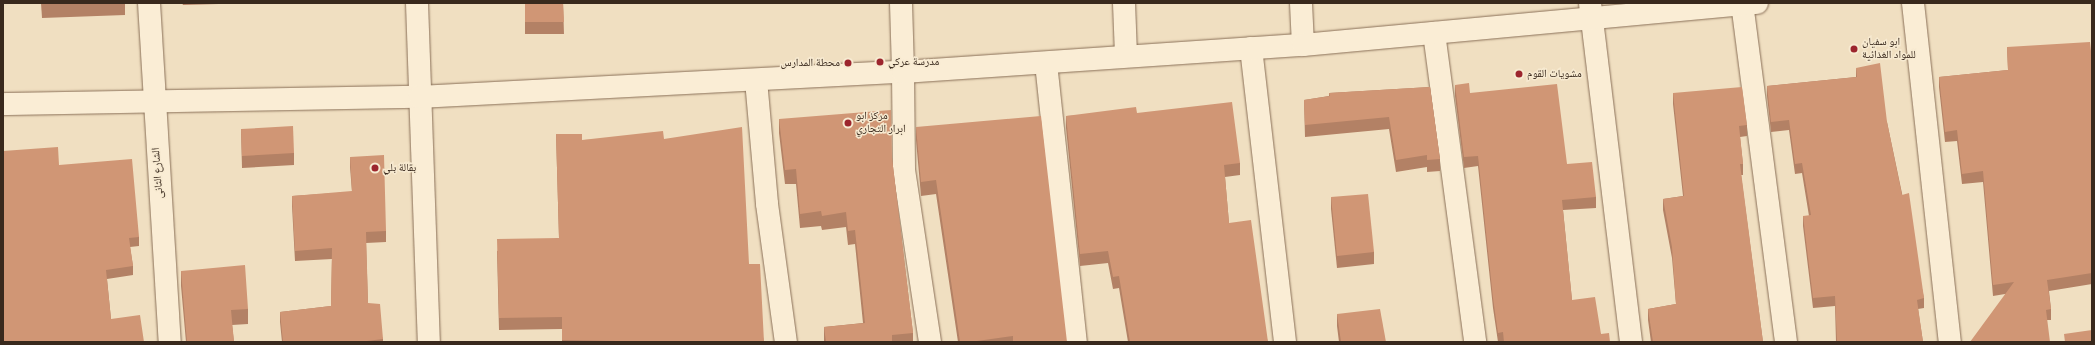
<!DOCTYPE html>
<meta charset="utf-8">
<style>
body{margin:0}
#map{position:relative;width:2095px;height:345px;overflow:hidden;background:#f0dfc1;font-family:"Source Serif 4","Noto Naskh Arabic",serif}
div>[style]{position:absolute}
.roads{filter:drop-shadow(0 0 1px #8a7058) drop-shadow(0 0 1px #8a7058)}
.street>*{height:22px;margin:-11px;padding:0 11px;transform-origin:11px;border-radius:11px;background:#faedd5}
.secondary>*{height:22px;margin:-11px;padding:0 11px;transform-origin:11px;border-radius:11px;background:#faedd5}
.wall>*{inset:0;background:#b38165}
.building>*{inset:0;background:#d09675}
.dots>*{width:11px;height:11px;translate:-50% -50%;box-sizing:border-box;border:2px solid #f7ead1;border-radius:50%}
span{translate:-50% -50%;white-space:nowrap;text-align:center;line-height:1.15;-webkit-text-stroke:3px #f7ead1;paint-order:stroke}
.poi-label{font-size:11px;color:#39291d}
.left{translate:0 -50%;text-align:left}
.right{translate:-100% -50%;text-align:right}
.street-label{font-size:11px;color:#39291d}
.frame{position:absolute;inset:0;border:4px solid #39291d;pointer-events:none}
</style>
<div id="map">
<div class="roads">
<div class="street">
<i style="left:149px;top:3px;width:340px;rotate:86.5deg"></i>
<i style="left:417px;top:3px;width:339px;rotate:88deg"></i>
<i style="left:1124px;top:3px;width:53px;rotate:87.8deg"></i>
<i style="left:1301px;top:3px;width:42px;rotate:87.3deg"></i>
<i style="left:1590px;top:3px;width:341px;rotate:83.1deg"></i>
<i style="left:1742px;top:3px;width:342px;rotate:82.6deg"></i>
<i style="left:1913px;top:3px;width:341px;rotate:83.8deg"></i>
<i style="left:1434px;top:33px;width:312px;rotate:82.4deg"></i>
<i style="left:1251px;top:48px;width:296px;rotate:83.4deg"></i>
<i style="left:1046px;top:63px;width:281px;rotate:83.9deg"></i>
<i style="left:903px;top:72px;width:98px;rotate:89.4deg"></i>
<i style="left:904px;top:170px;width:174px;rotate:81.4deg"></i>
<i style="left:756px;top:80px;width:124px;rotate:84.9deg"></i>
<i style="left:767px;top:204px;width:139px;rotate:82.2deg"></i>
</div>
<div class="secondary">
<i style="left:901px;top:3px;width:69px;rotate:88.3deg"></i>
<i style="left:3px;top:104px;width:417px;rotate:-1deg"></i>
<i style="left:420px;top:97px;width:484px;rotate:-3deg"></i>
<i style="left:903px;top:72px;width:401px;rotate:-3.9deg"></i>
<i style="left:1303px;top:45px;width:456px;rotate:-5.3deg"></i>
</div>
</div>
<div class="wall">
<i style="clip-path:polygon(41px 3px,125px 3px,125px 15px,42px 18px)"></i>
<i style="clip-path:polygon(182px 3px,254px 3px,183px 5px)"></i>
<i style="clip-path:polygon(525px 3px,563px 3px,564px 34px,525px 34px)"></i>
<i style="clip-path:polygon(2007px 47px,2092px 51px,2092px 284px,2049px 291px,2051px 309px,2051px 320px,2047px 320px,2005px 294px,1993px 296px,1983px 182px,1962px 184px,1957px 141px,1945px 142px,1939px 87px,1939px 77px,2008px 70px)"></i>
<i style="clip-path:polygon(1856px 68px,1887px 122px,1924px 298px,1924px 308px,1918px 309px,1923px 342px,1836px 342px,1835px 306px,1813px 308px,1803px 226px,1803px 216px,1809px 216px,1802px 173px,1795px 174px,1789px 130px,1771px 132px,1767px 96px,1767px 86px,1856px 77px)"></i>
<i style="clip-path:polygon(1455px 85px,1470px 93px,1567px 164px,1596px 197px,1596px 208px,1563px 210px,1572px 300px,1601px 334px,1610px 342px,1498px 342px,1493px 308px,1478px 166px,1464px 168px,1455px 96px)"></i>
<i style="clip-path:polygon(1430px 87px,1440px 159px,1440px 171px,1427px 172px,1427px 167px,1396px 172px,1389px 129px,1305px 137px,1304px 100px,1329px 96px,1329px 93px)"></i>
<i style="clip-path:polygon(1673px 93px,1747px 125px,1747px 136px,1740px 137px,1743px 164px,1743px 175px,1741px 175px,1763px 342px,1651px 342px,1648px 320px,1648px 309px,1676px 304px,1672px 258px,1663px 210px,1663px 199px,1683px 196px,1673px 104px)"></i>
<i style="clip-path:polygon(1137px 113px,1240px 163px,1240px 175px,1225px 177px,1229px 223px,1268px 342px,1128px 342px,1119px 288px,1113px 289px,1108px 263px,1080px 266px,1066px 128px,1066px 116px)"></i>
<i style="clip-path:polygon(779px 119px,892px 158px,913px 333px,913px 342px,824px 342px,824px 327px,863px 323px,855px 244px,848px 245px,846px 227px,822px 230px,821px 226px,800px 228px,796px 184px,785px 184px,779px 133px)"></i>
<i style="clip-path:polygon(916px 127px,1067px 342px,958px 342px,936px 194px,921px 196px,916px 140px)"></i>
<i style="clip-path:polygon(241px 129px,294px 153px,294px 165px,242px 168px)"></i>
<i style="clip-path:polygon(556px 134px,582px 140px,664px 139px,749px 264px,764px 342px,562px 342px,562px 329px,499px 330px,497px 251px,559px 238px)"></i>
<i style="clip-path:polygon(350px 157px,386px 231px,386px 242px,366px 243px,368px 303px,383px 339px,383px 342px,282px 342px,280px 322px,280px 312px,331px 306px,332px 259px,295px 261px,292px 206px,292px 196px,352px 192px,350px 167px)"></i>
<i style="clip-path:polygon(59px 165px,139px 237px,139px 246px,130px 247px,133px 266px,133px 275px,107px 279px,111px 319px,3px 342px)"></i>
<i style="clip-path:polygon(1331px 197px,1374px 252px,1374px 264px,1337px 268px,1331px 209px)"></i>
<i style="clip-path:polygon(181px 271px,248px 309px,248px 324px,232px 325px,234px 342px,186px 342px,181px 286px)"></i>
<i style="clip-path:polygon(1337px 314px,1386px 342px,1339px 342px,1337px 326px)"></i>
</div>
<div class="building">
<i style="clip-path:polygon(42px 3px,59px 3px,42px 4px)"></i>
<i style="clip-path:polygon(525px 3px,563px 3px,564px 22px,525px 22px)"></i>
<i style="clip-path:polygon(2090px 42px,2091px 51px,2092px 51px,2092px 273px,2047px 280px,2051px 309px,2046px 310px,2050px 342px,1970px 342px,2014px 282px,1993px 285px,1983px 171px,1962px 174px,1957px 130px,1945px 132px,1939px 77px,2008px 70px,2007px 47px)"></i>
<i style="clip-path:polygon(1880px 63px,1887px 122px,1902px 195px,1909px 193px,1924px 298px,1917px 300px,1923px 342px,1837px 342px,1835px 296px,1813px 298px,1803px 216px,1811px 215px,1802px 163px,1795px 164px,1789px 120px,1771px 122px,1767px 86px,1857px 77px,1856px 68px)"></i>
<i style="clip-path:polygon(1469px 83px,1470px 93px,1557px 84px,1567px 164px,1592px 162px,1596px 197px,1562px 200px,1572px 300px,1595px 297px,1601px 334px,1609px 333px,1610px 342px,1504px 342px,1503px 332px,1498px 333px,1493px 298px,1478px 156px,1464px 157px,1455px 85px)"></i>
<i style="clip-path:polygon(1430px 87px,1440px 159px,1427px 160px,1427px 155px,1396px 160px,1389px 117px,1305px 125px,1304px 100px,1330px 96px,1329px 93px)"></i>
<i style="clip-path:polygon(1742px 87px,1747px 125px,1739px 126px,1743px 164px,1740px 164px,1763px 342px,1653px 342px,1648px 309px,1676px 304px,1672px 247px,1663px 199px,1684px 196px,1673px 93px)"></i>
<i style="clip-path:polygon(1232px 102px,1240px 163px,1224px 165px,1229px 223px,1251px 220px,1268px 342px,1130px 342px,1119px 276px,1113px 277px,1108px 251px,1080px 254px,1066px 116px,1136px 107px,1137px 113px)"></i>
<i style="clip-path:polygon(891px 110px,892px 158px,913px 333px,892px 335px,892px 342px,826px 342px,824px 327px,865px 323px,855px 230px,848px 231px,846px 212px,822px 216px,821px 211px,800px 214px,796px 169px,785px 170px,779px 119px)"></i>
<i style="clip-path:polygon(1041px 116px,1067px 342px,1013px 342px,1013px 336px,970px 342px,960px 342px,936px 180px,921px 182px,916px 127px)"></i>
<i style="clip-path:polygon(293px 126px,294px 153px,242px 156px,241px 129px)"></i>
<i style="clip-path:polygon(742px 127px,749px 264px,760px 264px,764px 342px,617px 342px,617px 341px,562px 340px,562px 317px,499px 318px,497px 239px,559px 238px,556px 134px,582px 134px,582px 140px,663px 131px,664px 139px)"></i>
<i style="clip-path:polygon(58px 147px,59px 165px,132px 159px,139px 237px,129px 238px,133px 266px,106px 270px,111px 319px,140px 315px,144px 342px,3px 342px,3px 151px)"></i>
<i style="clip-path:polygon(384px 155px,386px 231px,366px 232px,368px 303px,380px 304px,383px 339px,367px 341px,367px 342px,283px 342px,280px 312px,331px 306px,332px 248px,295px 251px,292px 196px,352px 191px,350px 157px)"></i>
<i style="clip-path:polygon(1368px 194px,1374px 252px,1337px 256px,1331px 197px)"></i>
<i style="clip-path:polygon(245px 265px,248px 309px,231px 310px,234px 342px,187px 342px,181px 271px)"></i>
<i style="clip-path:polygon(1380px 309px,1386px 342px,1341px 342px,1337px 314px)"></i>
<i style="clip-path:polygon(2092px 330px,2092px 342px,2065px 342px,2064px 334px)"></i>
</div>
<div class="dots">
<i style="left:1854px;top:49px;background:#9c252d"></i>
<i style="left:880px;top:62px;background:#9c252d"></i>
<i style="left:848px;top:63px;background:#9c252d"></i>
<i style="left:1519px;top:74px;background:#9c252d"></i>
<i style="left:848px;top:123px;background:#9c252d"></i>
<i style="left:375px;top:168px;background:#9c252d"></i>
</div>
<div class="poi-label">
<span class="left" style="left:1862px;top:49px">ابو سفيان<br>للمواد الغذائية</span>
<span class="left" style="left:888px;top:62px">مدرسة عركي</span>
<span class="right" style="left:840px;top:63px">محطة المدارس</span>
<span class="left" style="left:1527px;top:74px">مشويات القوم</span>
<span class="left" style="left:856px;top:123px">مركز ابو<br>ابرار التجاري</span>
<span class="left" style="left:383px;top:168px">بقالة بلي</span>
</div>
<div class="street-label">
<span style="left:158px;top:173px;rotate:-94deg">الشارع الثانى</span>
</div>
<div class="frame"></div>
</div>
